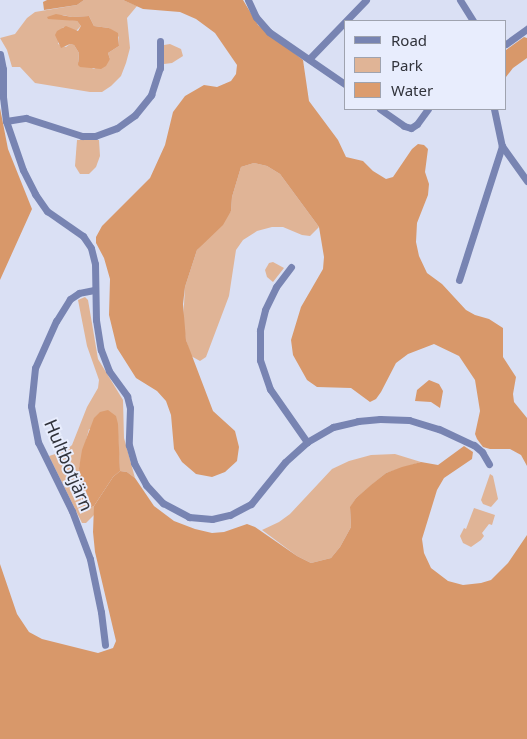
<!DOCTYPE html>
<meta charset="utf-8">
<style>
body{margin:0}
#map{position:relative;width:527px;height:739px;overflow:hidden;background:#dae0f4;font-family:"Noto Sans",sans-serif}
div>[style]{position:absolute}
.green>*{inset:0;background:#e0b496}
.forest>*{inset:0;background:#d8986a}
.water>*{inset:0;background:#dc9c6e}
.street>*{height:7px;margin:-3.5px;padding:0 3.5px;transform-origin:3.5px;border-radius:3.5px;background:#7884b2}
span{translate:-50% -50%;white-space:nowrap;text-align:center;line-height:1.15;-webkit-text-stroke:4px #e8edfd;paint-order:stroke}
.street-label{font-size:18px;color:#31333b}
.legend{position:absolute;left:344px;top:20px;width:162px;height:90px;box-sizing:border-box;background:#e8edfd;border:1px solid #9fa3af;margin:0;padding:6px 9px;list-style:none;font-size:15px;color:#31333b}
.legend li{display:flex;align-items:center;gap:10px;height:25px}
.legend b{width:25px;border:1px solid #9fa3af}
</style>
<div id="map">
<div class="green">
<i style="clip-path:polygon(evenodd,84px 0,123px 0,137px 6px,127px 18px,130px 48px,126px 63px,121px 76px,111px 86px,102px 92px,90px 92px,35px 83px,20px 67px,12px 67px,7px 50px,0 38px,15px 34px,27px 18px,35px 12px,77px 5px,84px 0,63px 15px,72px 17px,89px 16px,94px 26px,109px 28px,119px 37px,119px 46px,108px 53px,110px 59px,94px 69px,78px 62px,79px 53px,74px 45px,70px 44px,66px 47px,58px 44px,63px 27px,76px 31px,81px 26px,77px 21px,56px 18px,63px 15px)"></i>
<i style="clip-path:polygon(170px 44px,181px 49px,183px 56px,172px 63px,164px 64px,164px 45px)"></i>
<i style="clip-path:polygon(77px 140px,99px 140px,100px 156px,96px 167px,89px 174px,80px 174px,75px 166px)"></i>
<i style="clip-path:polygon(254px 163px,267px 166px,280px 174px,319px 227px,310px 236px,302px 235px,283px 227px,272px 227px,257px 231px,243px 240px,236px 250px,229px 296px,206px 357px,200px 361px,191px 356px,186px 340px,183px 322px,185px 287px,197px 250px,231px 211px,232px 197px,241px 167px)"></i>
<i style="clip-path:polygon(273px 262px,284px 268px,273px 282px,267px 277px,265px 270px,269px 263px)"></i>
<i style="clip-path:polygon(85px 297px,88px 300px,98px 359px,123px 400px,124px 438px,135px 478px,127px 472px,120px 471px,118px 437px,89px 429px,79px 468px,80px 487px,81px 501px,87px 509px,94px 506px,94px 515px,86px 523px,82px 523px,49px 456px,65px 451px,72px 445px,87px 407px,98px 388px,99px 380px,87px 346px,78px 300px)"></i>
<i style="clip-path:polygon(395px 454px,421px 462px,386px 473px,356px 498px,350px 508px,351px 527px,340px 547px,331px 558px,311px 563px,297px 556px,262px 530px,279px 522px,290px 514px,332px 469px,349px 461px,371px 455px)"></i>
<i style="clip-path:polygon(490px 474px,493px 476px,498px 499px,491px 507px,483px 504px,481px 500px)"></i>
<i style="clip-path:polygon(474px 508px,495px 515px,492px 525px,489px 524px,482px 533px,484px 536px,481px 540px,471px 547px,463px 543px,460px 536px,464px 528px,466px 529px)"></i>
</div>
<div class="forest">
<i style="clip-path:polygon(47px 0,84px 0,77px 5px,44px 10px,43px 2px)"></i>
<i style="clip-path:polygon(123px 0,243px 0,258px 25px,303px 60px,309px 101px,338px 140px,346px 157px,363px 161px,373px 171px,386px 179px,393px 177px,412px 149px,418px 144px,424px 145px,428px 149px,425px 172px,429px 184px,428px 195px,417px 223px,416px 242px,419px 256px,427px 273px,442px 284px,466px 310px,475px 315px,489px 319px,503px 328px,503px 357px,516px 377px,513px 394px,514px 402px,527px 418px,527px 466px,521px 455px,510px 449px,490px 449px,483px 447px,477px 439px,475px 434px,480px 411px,475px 380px,459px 356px,434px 344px,408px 354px,396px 363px,381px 392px,376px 399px,370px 402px,351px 388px,317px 387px,307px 380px,293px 355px,291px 340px,301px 307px,323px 269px,324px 257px,319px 227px,280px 174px,267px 166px,254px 163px,241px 167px,232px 197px,231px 211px,223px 225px,197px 250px,185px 287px,183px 304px,186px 340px,213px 411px,235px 431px,239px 447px,237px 461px,225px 472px,212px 477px,196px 474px,182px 462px,174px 449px,171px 415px,166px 401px,157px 391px,136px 378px,117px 348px,109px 315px,110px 279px,104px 258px,96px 243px,96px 237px,102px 226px,150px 178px,165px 145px,173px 112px,185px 96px,204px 85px,217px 87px,231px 81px,236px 74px,237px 65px,215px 33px,196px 19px,180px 12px,143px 9px)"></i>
<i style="clip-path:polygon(524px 37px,527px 38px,527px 58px,513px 68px,506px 77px,506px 50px)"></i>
<i style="clip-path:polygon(0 108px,8px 149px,32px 209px,0 280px)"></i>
<i style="clip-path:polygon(429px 380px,439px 384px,443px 391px,440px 408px,431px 402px,415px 401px,417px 390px)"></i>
<i style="clip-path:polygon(464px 446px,473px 452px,472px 459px,444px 478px,437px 490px,422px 539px,424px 553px,431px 568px,448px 581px,463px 585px,481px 583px,491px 580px,508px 563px,527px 535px,527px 739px,0 739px,0 564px,17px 614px,29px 632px,42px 639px,98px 653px,113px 648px,116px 641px,95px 552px,93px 532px,94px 506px,113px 477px,120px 471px,127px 472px,135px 478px,154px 506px,174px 521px,195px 529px,212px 533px,224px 532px,247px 524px,255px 527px,297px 556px,311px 563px,331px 558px,340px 547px,351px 527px,350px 507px,356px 498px,371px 485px,386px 473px,402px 467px,421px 462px,438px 465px)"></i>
</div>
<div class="water">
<i style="clip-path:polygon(56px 14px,72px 17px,89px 16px,94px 26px,109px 28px,118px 33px,119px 46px,108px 53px,110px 59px,106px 66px,101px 69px,80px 67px,78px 65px,79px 53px,74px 45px,70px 44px,61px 48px,55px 35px,57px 31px,66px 26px,78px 31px,81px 26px,77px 21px,48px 19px,47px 17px)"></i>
<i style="clip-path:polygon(108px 410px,116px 416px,118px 424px,120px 471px,113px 477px,94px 506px,87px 509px,83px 506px,80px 487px,79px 468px,82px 450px,94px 418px,100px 412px)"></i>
</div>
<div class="street">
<i style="left:248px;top:0;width:19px;rotate:65deg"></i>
<i style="left:256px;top:17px;width:20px;rotate:49deg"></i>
<i style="left:269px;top:32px;width:93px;rotate:34.5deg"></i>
<i style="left:460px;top:0;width:25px;rotate:58deg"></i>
<i style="left:506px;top:44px;width:26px;rotate:-36deg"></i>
<i style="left:0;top:54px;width:15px;rotate:79deg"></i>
<i style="left:3px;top:69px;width:28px;rotate:90deg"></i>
<i style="left:3px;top:97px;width:24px;rotate:83deg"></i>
<i style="left:6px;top:121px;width:52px;rotate:70.9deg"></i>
<i style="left:23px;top:170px;width:27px;rotate:63deg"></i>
<i style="left:35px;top:194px;width:21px;rotate:55deg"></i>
<i style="left:47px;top:211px;width:44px;rotate:34.8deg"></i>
<i style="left:83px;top:236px;width:14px;rotate:56deg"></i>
<i style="left:91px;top:248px;width:16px;rotate:76deg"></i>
<i style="left:95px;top:264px;width:56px;rotate:89deg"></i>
<i style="left:96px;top:320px;width:30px;rotate:81deg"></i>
<i style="left:101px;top:350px;width:22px;rotate:69deg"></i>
<i style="left:109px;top:371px;width:31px;rotate:54deg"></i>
<i style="left:127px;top:396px;width:12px;rotate:76deg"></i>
<i style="left:130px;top:408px;width:37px;rotate:92deg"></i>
<i style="left:129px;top:445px;width:19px;rotate:74deg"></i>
<i style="left:134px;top:463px;width:25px;rotate:61deg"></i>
<i style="left:146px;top:485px;width:25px;rotate:47deg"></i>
<i style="left:163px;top:503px;width:30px;rotate:28deg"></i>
<i style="left:189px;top:517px;width:23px;rotate:5deg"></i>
<i style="left:212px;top:519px;width:18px;rotate:-13deg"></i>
<i style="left:230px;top:515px;width:24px;rotate:-28deg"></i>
<i style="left:251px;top:504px;width:54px;rotate:-51deg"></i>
<i style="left:285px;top:462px;width:30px;rotate:-42deg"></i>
<i style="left:307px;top:442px;width:30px;rotate:-30deg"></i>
<i style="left:333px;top:427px;width:26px;rotate:-13deg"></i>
<i style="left:358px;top:421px;width:22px;rotate:-5deg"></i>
<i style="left:380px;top:419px;width:29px;rotate:2deg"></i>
<i style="left:409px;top:420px;width:31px;rotate:17deg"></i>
<i style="left:439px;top:429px;width:38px;rotate:25deg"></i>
<i style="left:474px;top:445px;width:11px;rotate:41deg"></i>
<i style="left:482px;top:452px;width:14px;rotate:60deg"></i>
<i style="left:309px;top:59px;width:82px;rotate:-46deg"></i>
<i style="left:380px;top:109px;width:29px;rotate:35deg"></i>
<i style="left:404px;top:126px;width:7px;rotate:16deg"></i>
<i style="left:411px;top:128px;width:7px;rotate:-34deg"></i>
<i style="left:417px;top:124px;width:19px;rotate:-54deg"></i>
<i style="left:494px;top:109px;width:38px;rotate:78deg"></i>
<i style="left:502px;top:146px;width:43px;rotate:54.5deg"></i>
<i style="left:6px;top:121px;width:20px;rotate:-9deg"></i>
<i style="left:26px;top:118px;width:59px;rotate:17.8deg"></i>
<i style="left:82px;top:136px;width:13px"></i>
<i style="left:95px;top:136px;width:23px;rotate:-20deg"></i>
<i style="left:117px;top:128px;width:22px;rotate:-36deg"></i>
<i style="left:135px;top:115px;width:26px;rotate:-51deg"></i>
<i style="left:151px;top:95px;width:28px;rotate:-72deg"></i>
<i style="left:160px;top:68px;width:27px;rotate:-90deg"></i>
<i style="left:291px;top:267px;width:25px;rotate:127deg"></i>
<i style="left:276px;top:287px;width:25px;rotate:116deg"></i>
<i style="left:265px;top:310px;width:21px;rotate:104deg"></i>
<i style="left:260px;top:330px;width:30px;rotate:90deg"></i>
<i style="left:260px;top:360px;width:31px;rotate:71deg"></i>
<i style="left:270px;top:389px;width:65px;rotate:55.1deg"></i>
<i style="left:459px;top:280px;width:141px;rotate:-72.2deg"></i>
<i style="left:94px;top:290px;width:15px;rotate:169deg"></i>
<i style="left:79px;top:293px;width:11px;rotate:146deg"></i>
<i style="left:70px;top:299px;width:26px;rotate:122deg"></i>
<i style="left:56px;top:321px;width:51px;rotate:114.1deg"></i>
<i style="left:35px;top:368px;width:38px;rotate:96deg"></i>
<i style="left:31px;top:406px;width:37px;rotate:79deg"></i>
<i style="left:38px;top:442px;width:77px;rotate:63.8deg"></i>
<i style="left:72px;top:511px;width:51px;rotate:69.4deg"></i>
<i style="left:90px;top:559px;width:54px;rotate:78.3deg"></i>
<i style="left:101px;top:612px;width:33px;rotate:83deg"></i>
</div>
<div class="street-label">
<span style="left:69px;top:465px;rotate:67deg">Hultbotjärn</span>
</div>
<ul class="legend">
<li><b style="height:6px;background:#7884b2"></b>Road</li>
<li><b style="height:14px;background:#e0b496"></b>Park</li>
<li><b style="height:14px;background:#dc9c6e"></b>Water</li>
</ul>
</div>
